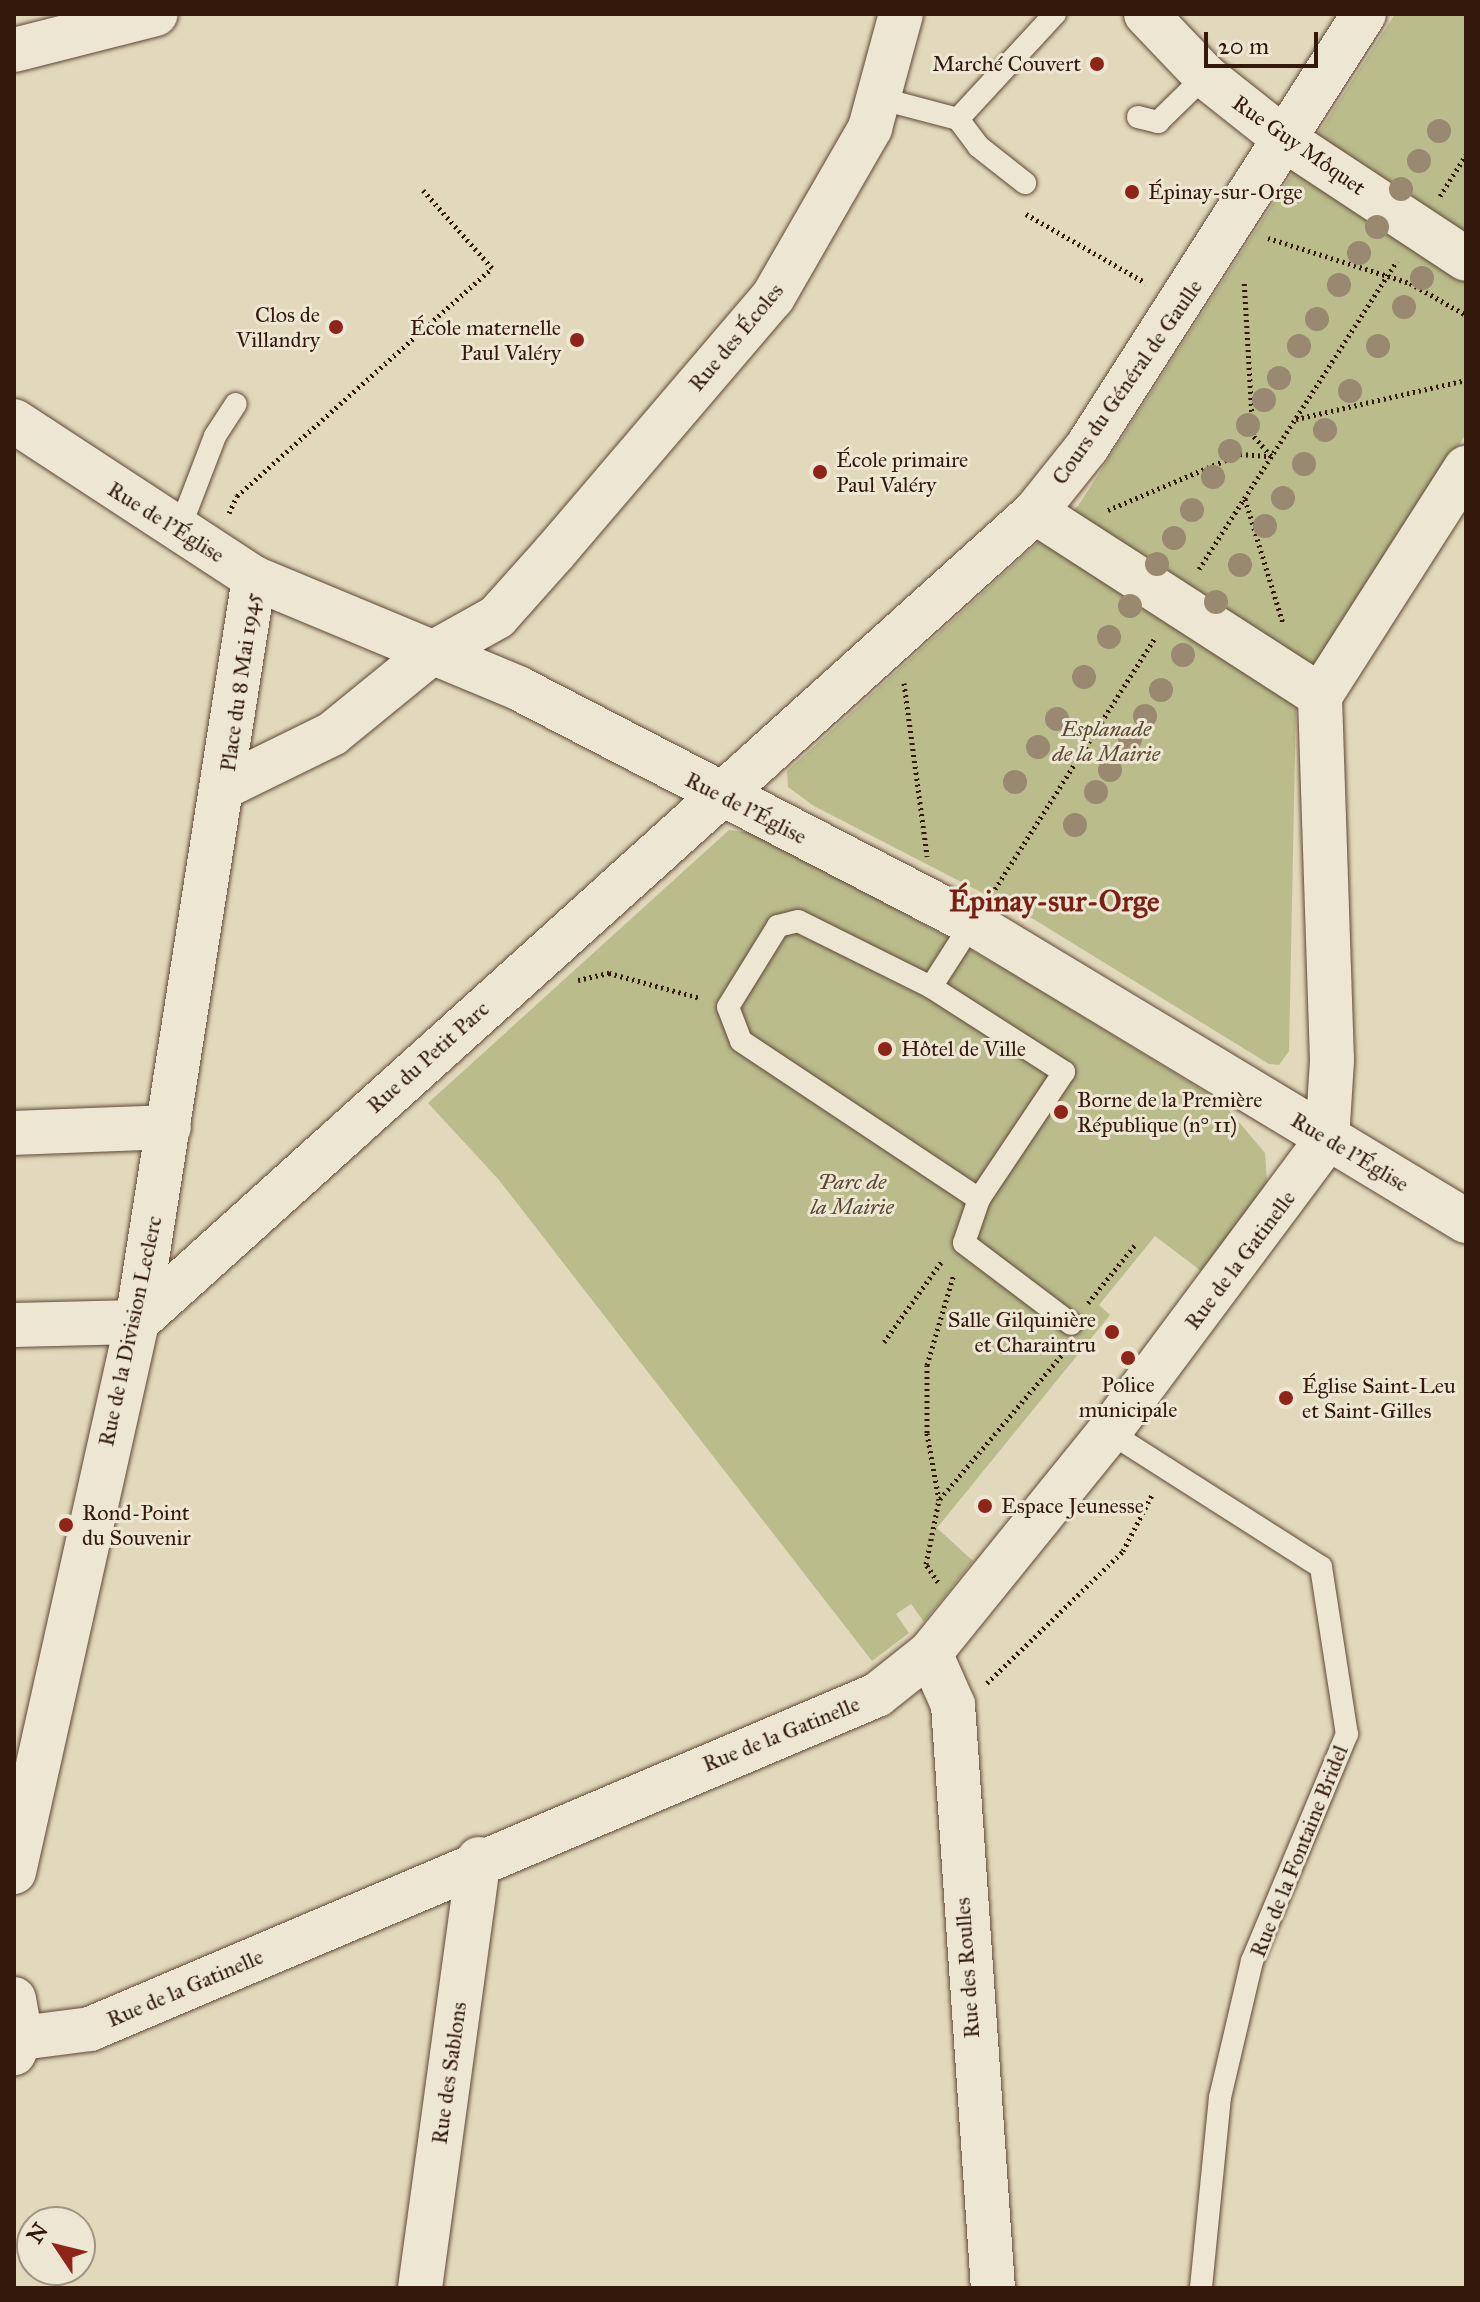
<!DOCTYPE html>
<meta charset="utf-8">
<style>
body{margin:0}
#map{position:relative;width:1480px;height:2302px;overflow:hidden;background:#e2d8bb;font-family:"IM FELL Great Primer",serif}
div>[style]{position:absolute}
.green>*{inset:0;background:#babc8c}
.path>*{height:5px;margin-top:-2.5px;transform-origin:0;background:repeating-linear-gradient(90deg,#33180b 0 2px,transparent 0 6px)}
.roads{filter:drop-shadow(0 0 2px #5f4837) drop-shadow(0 0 2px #5f4837)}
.lane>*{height:22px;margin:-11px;padding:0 11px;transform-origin:11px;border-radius:11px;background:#ece6d3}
.street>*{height:44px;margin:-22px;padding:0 22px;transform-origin:22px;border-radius:22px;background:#ece6d3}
.secondary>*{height:44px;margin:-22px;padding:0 22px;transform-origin:22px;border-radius:22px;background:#ece6d3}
.trees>*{width:24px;height:24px;margin:-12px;border-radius:50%;background:#988970}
.dots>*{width:22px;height:22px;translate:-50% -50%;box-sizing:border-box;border:4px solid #ece6d3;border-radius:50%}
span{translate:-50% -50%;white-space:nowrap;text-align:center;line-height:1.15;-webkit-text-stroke:6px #ece6d3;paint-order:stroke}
.poi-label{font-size:22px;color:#33180b}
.right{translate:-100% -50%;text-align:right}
.left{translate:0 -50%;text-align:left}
.street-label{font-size:22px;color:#33180b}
.park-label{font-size:22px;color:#5c4932;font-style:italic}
.district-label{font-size:30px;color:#7a1f14;font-weight:700}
.frame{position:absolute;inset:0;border:16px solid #33180b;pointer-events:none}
.north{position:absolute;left:16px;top:2206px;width:80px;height:80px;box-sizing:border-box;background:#ece6d3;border:2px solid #a29483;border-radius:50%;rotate:305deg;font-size:22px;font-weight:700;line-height:32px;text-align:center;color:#33180b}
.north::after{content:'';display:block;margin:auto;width:28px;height:36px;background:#8f2418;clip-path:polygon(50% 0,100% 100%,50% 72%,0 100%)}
.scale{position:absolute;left:1204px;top:32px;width:114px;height:36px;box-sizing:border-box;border:4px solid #33180b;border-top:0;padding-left:10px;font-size:24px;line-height:28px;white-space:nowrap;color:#33180b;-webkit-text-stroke:6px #ece6d3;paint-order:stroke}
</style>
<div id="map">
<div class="green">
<i style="clip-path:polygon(1395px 14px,1466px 14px,1466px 434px,1296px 703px,1289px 1051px,1279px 1065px,1269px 1064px,1035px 920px,814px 806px,788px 787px,787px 771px,1078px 506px)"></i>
<i style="clip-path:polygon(729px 830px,761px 834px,1005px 969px,1222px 1102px,1265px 1153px,1267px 1182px,1205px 1274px,1155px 1236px,1099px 1305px,1110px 1315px,937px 1528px,973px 1561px,924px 1622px,911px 1604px,896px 1614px,909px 1633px,872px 1661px,499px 1180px,428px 1103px)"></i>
</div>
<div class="path">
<i style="left:1440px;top:196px;width:49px;rotate:-57.6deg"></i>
<i style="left:1026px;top:214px;width:138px;rotate:29.9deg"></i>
<i style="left:1268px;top:238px;width:149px;rotate:17.6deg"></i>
<i style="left:1410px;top:283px;width:64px;rotate:29.7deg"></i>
<i style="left:1296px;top:419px;width:174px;rotate:-12.9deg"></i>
<i style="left:1245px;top:499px;width:130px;rotate:73deg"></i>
<i style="left:1108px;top:510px;width:143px;rotate:-23deg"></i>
<i style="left:1240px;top:454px;width:31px;rotate:4deg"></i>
<i style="left:1271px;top:456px;width:28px;rotate:-131deg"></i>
<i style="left:1253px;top:435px;width:155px;rotate:-93.3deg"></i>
<i style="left:229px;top:513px;width:19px;rotate:-65deg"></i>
<i style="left:237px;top:496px;width:342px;rotate:-41.8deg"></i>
<i style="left:492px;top:268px;width:104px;rotate:-131.5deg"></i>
<i style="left:1199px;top:569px;width:366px;rotate:-57.3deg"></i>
<i style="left:904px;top:683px;width:175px;rotate:82.4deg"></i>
<i style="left:995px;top:889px;width:298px;rotate:-57.5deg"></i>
<i style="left:578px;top:980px;width:32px;rotate:-13deg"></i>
<i style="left:609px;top:973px;width:94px;rotate:15.4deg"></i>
<i style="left:1088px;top:1303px;width:75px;rotate:-51deg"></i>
<i style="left:884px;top:1342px;width:100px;rotate:-54.4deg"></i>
<i style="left:940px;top:1499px;width:194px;rotate:-49.8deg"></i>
<i style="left:938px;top:1582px;width:22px;rotate:-124deg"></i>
<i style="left:926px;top:1564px;width:65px;rotate:-78.5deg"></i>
<i style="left:939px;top:1500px;width:68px;rotate:-100.2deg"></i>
<i style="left:927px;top:1433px;width:68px;rotate:-90deg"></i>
<i style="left:927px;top:1365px;width:95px;rotate:-73.5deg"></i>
<i style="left:987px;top:1683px;width:190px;rotate:-44.1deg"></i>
<i style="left:1123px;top:1551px;width:65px;rotate:-62.7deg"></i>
</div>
<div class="roads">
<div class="lane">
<i style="left:882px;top:99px;width:79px;rotate:14.7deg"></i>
<i style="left:958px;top:119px;width:143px;rotate:-47.3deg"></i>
<i style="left:1138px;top:117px;width:21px;rotate:14deg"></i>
<i style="left:1158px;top:122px;width:66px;rotate:-44.4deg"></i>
<i style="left:958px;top:119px;width:34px;rotate:53deg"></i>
<i style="left:978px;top:146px;width:60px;rotate:38.2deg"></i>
<i style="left:179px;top:530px;width:101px;rotate:-69deg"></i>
<i style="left:215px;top:436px;width:38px;rotate:-57deg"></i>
<i style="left:972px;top:923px;width:76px;rotate:122.6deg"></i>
<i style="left:931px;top:987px;width:158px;rotate:32.6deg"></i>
<i style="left:1064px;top:1072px;width:153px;rotate:123.8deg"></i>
<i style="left:979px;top:1199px;width:46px;rotate:108.8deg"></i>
<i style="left:964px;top:1243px;width:134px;rotate:37.1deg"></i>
<i style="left:931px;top:987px;width:148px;rotate:-153.6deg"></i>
<i style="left:798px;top:921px;width:21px;rotate:166deg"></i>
<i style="left:778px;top:926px;width:95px;rotate:121.7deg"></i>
<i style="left:728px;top:1007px;width:36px;rotate:69deg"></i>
<i style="left:741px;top:1041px;width:286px;rotate:33.6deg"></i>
<i style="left:1109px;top:1432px;width:251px;rotate:32.5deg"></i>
<i style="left:1321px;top:1567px;width:169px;rotate:81.2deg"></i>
<i style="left:1347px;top:1734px;width:246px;rotate:112.7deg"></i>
<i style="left:1252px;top:1961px;width:140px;rotate:103.2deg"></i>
<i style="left:1220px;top:2097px;width:192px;rotate:95.7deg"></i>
</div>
<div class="street">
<i style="left:1146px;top:14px;width:86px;rotate:46.4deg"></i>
<i style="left:1205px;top:76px;width:105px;rotate:38.4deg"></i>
<i style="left:1287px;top:141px;width:214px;rotate:33.4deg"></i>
<i style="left:14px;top:421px;width:287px;rotate:33.2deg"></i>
<i style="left:254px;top:578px;width:286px;rotate:22.6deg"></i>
<i style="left:518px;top:688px;width:511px;rotate:27.37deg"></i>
<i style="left:972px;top:923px;width:577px;rotate:31.1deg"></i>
<i style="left:1035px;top:512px;width:339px;rotate:32.8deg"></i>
<i style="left:226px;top:786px;width:118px;rotate:-26.1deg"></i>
<i style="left:332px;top:734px;width:125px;rotate:-39.2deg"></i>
<i style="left:429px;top:655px;width:78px;rotate:-29.2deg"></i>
<i style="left:497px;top:617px;width:87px;rotate:-48.3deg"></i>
<i style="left:555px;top:552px;width:335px;rotate:-49.5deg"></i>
<i style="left:773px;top:297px;width:195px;rotate:-60.1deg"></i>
<i style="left:870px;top:128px;width:118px;rotate:-74.8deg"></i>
<i style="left:14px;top:1133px;width:155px;rotate:-2.2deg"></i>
<i style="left:1327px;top:1140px;width:80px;rotate:-86.4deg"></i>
<i style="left:1332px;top:1060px;width:364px;rotate:-91.9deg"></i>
<i style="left:1320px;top:696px;width:271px;rotate:-57.4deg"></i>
<i style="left:137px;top:1322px;width:1209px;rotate:-42.05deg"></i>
<i style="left:1035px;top:512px;width:83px;rotate:-51.3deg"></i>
<i style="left:1087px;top:447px;width:514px;rotate:-57.39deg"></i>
<i style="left:14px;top:1325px;width:123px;rotate:-1.4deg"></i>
<i style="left:930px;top:1653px;width:57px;rotate:66.1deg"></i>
<i style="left:953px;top:1705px;width:584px;rotate:86.08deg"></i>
<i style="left:14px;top:1872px;width:564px;rotate:-77.39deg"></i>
<i style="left:137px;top:1322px;width:753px;rotate:-81.06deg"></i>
<i style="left:14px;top:1999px;width:40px;rotate:80deg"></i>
<i style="left:21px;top:2038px;width:17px;rotate:115deg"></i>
<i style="left:21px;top:2038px;width:70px;rotate:-7.4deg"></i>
<i style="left:90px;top:2029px;width:855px;rotate:-23deg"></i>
<i style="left:877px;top:1695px;width:68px;rotate:-38.4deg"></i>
<i style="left:930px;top:1653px;width:284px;rotate:-51deg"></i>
<i style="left:1109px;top:1432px;width:364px;rotate:-53.3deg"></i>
<i style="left:420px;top:2288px;width:433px;rotate:-82.2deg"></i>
</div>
<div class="secondary">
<i style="left:14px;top:50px;width:146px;rotate:-14.2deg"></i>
</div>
</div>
<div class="trees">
<i style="left:1439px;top:131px"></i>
<i style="left:1419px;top:161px"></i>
<i style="left:1401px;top:189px"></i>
<i style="left:1377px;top:227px"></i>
<i style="left:1359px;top:253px"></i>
<i style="left:1422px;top:278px"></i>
<i style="left:1339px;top:285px"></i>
<i style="left:1404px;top:307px"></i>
<i style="left:1317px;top:319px"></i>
<i style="left:1299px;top:346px"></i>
<i style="left:1378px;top:346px"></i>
<i style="left:1279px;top:378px"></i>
<i style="left:1350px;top:391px"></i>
<i style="left:1264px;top:400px"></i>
<i style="left:1248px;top:425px"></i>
<i style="left:1325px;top:430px"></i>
<i style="left:1230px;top:451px"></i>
<i style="left:1304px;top:464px"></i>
<i style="left:1213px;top:477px"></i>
<i style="left:1283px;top:498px"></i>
<i style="left:1192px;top:510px"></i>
<i style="left:1265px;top:526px"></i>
<i style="left:1174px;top:538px"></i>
<i style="left:1157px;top:564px"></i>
<i style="left:1240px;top:565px"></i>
<i style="left:1216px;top:602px"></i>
<i style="left:1130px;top:606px"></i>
<i style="left:1109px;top:637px"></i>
<i style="left:1183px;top:655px"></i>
<i style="left:1084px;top:677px"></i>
<i style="left:1161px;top:690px"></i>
<i style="left:1145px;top:716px"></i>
<i style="left:1057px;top:719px"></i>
<i style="left:1130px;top:739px"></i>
<i style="left:1038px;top:747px"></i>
<i style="left:1110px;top:770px"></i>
<i style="left:1015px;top:782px"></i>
<i style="left:1096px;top:792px"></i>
<i style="left:1075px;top:825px"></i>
</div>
<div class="dots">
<i style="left:1097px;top:64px;background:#8f2418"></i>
<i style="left:1132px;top:192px;background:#8f2418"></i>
<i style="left:336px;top:327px;background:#8f2418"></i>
<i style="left:577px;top:340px;background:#8f2418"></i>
<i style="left:820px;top:472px;background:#8f2418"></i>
<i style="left:885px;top:1049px;background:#8f2418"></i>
<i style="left:1061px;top:1112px;background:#8f2418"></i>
<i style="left:1112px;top:1332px;background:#8f2418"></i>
<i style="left:1128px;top:1358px;background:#8f2418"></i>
<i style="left:1286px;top:1398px;background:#8f2418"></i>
<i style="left:985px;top:1506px;background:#8f2418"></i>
<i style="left:66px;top:1525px;background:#8f2418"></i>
</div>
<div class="poi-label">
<span class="right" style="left:1081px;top:64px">Marché Couvert</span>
<span class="left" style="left:1148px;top:192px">Épinay-sur-Orge</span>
<span class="right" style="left:320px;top:327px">Clos de<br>Villandry</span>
<span class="right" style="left:561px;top:340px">École maternelle<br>Paul Valéry</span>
<span class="left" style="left:836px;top:472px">École primaire<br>Paul Valéry</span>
<span class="left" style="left:901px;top:1049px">Hôtel de Ville</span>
<span class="left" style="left:1077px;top:1112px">Borne de la Première<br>République (n° 11)</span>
<span class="right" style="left:1096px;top:1332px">Salle Gilquinière<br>et Charaintru</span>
<span style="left:1128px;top:1397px">Police<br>municipale</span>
<span class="left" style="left:1302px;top:1398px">Église Saint-Leu<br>et Saint-Gilles</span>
<span class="left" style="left:1001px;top:1506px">Espace Jeunesse</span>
<span class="left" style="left:82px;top:1525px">Rond-Point<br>du Souvenir</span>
</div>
<div class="street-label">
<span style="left:1299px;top:145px;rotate:35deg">Rue Guy Môquet</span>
<span style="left:736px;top:337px;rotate:-50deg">Rue des Écoles</span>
<span style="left:1127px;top:382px;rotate:-55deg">Cours du Général de Gaulle</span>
<span style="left:166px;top:522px;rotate:32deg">Rue de l'Église</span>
<span style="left:240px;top:682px;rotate:-82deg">Place du 8 Mai 1945</span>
<span style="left:746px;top:808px;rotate:27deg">Rue de l'Église</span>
<span style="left:428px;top:1057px;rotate:-42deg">Rue du Petit Parc</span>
<span style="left:1350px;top:1152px;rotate:31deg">Rue de l'Église</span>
<span style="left:1240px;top:1260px;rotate:-53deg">Rue de la Gatinelle</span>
<span style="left:130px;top:1331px;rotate:-78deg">Rue de la Division Leclerc</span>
<span style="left:781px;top:1734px;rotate:-22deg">Rue de la Gatinelle</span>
<span style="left:1299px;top:1851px;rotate:-68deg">Rue de la Fontaine Bridel</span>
<span style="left:967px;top:1968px;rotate:-94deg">Rue des Roulles</span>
<span style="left:185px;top:1988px;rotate:-23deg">Rue de la Gatinelle</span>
<span style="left:449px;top:2073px;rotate:-82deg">Rue des Sablons</span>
</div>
<div class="park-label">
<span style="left:1106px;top:741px">Esplanade<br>de la Mairie</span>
<span style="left:852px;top:1194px">Parc de<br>la Mairie</span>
</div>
<div class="district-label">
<span style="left:1054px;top:901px">Épinay-sur-Orge</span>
</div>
<div class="frame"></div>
<div class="north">N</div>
<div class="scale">20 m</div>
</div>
